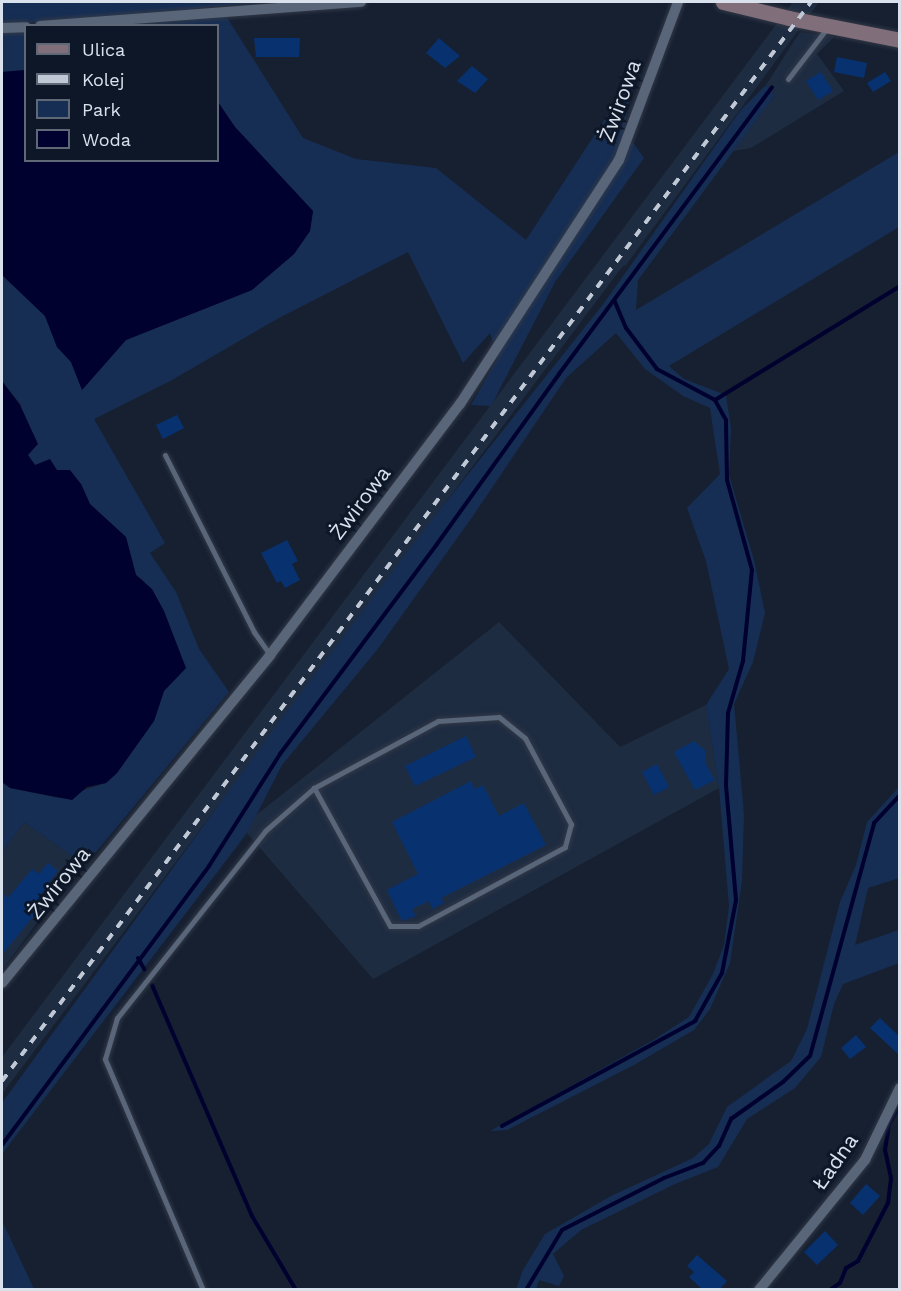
<!DOCTYPE html>
<meta charset="utf-8">
<style>
body{margin:0}
#map{position:relative;width:901px;height:1291px;overflow:hidden;background:#162031;font-family:"Work Sans",sans-serif}
div>[style]{position:absolute}
.built>*{inset:0;background:#1e2c42}
.green>*{inset:0;background:#162e54}
.water>*{inset:0;background:#00012f}
.stream>*{height:4px;margin:-2px;padding:0 2px;transform-origin:2px;border-radius:2px;background:#00012f}
.building>*{inset:0;background:#083170}
.roads{filter:drop-shadow(0 0 2px #323947) drop-shadow(0 0 2px #323947)}
.lane>*{height:5px;margin:-2.5px;padding:0 2.5px;transform-origin:2.5px;border-radius:2.5px;background:#59667a}
.street>*{height:10px;margin:-5px;padding:0 5px;transform-origin:5px;border-radius:5px;background:#59667a}
.secondary>*{height:15px;margin:-7.5px;padding:0 7.5px;transform-origin:7.5px;border-radius:7.5px;background:#806e7b}
.rail>*{height:4px;margin-top:-2px;transform-origin:0;background:repeating-linear-gradient(90deg,#c0c8d5 0 8px,transparent 0 16px)}
span{translate:-50% -50%;white-space:nowrap;text-align:center;line-height:1.15;-webkit-text-stroke:6px #0d1727;paint-order:stroke}
.street-label{font-size:21px;color:#d9e1ed}
.frame{position:absolute;inset:0;border:3px solid #d9e1ed;pointer-events:none}
.legend{position:absolute;left:24px;top:24px;width:195px;height:138px;box-sizing:border-box;background:#0d1727;border:2px solid #5f6876;margin:0;padding:8px 10px;list-style:none;font-size:18px;color:#d9e1ed}
.legend li{display:flex;align-items:center;gap:12px;height:30px}
.legend b{width:30px;border:2px solid #5f6876}
</style>
<div id="map">
<div class="built">
<i style="clip-path:polygon(793px 2px,819px 2px,626px 265px,622px 267px,2px 1094px,2px 1057px)"></i>
<i style="clip-path:polygon(800px 32px,834px 37px,817px 54px,844px 91px,751px 148px,733px 151px,775px 95px,766px 85px)"></i>
<i style="clip-path:polygon(499px 622px,620px 747px,706px 705px,719px 788px,373px 979px,247px 833px,255px 816px)"></i>
<i style="clip-path:polygon(24px 822px,76px 859px,69px 869px,72px 875px,2px 970px,2px 853px)"></i>
</div>
<div class="green">
<i style="clip-path:polygon(2px 2px,272px 2px,2px 25px)"></i>
<i style="clip-path:polygon(226px 16px,303px 138px,356px 159px,436px 168px,526px 240px,633px 76px,624px 130px,644px 158px,555px 282px,491px 406px,471px 405px,498px 358px,490px 333px,463px 363px,408px 252px,277px 319px,172px 380px,94px 419px,165px 543px,150px 553px,176px 592px,199px 649px,229px 692px,96px 852px,76px 859px,24px 822px,2px 853px,2px 782px,10px 788px,59px 798px,106px 783px,117px 773px,154px 721px,164px 691px,186px 668px,143px 580px,136px 575px,126px 537px,90px 504px,81px 484px,57px 470px,35px 465px,28px 455px,21px 405px,2px 381px,2px 275px,45px 316px,57px 347px,71px 362px,82px 390px,126px 340px,252px 290px,294px 254px,310px 231px,313px 211px,235px 127px,218px 102px,218px 26px,92px 25px)"></i>
<i style="clip-path:polygon(25px 30px,25px 70px,2px 72px,2px 32px)"></i>
<i style="clip-path:polygon(766px 85px,775px 95px,638px 280px,636px 310px,899px 152px,899px 227px,669px 366px,684px 379px,726px 395px,731px 428px,729px 475px,754px 560px,765px 613px,753px 662px,734px 704px,744px 814px,742px 881px,730px 963px,710px 1009px,694px 1030px,634px 1065px,507px 1130px,490px 1131px,655px 1039px,689px 1017px,713px 974px,724px 945px,729px 906px,719px 788px,706px 705px,729px 669px,706px 561px,687px 508px,720px 474px,710px 408px,683px 396px,645px 369px,616px 333px,566px 378px,473px 516px,377px 650px,282px 765px,247px 833px,2px 1154px,2px 1103px,279px 722px,427px 526px,604px 303px,740px 111px)"></i>
<i style="clip-path:polygon(899px 787px,899px 878px,868px 888px,855px 945px,899px 930px,899px 963px,843px 984px,834px 1004px,821px 1057px,795px 1088px,747px 1119px,718px 1167px,675px 1184px,581px 1230px,553px 1254px,564px 1276px,559px 1286px,539px 1280px,536px 1289px,516px 1289px,523px 1270px,545px 1234px,611px 1196px,693px 1158px,709px 1144px,727px 1107px,791px 1061px,807px 1029px,840px 902px,856px 865px,867px 822px)"></i>
<i style="clip-path:polygon(2px 1219px,4px 1225px,34px 1289px,2px 1289px)"></i>
</div>
<div class="water">
<i style="clip-path:polygon(25px 70px,26px 160px,218px 160px,218px 102px,235px 127px,313px 211px,310px 231px,294px 254px,252px 290px,126px 340px,82px 390px,71px 362px,57px 347px,45px 316px,2px 275px,2px 72px)"></i>
<i style="clip-path:polygon(2px 381px,20px 405px,38px 444px,28px 455px,35px 465px,50px 459px,57px 470px,70px 470px,81px 484px,90px 504px,126px 537px,136px 575px,152px 589px,164px 611px,186px 668px,164px 691px,154px 721px,117px 773px,106px 783px,87px 787px,72px 800px,10px 788px,2px 782px)"></i>
</div>
<div class="stream">
<i style="left:715px;top:400px;width:217px;rotate:-31.6deg"></i>
<i style="left:138px;top:958px;width:13px;rotate:61deg"></i>
<i style="left:152px;top:985px;width:252px;rotate:66.6deg"></i>
<i style="left:252px;top:1216px;width:86px;rotate:59.3deg"></i>
<i style="left:502px;top:1126px;width:220px;rotate:-28.5deg"></i>
<i style="left:695px;top:1021px;width:55px;rotate:-60.6deg"></i>
<i style="left:722px;top:973px;width:74px;rotate:-79.1deg"></i>
<i style="left:736px;top:900px;width:115px;rotate:-95deg"></i>
<i style="left:726px;top:785px;width:72px;rotate:-88.4deg"></i>
<i style="left:728px;top:713px;width:54px;rotate:-73.9deg"></i>
<i style="left:743px;top:661px;width:91px;rotate:-84.4deg"></i>
<i style="left:752px;top:570px;width:93px;rotate:-105.5deg"></i>
<i style="left:727px;top:480px;width:60px;rotate:-91deg"></i>
<i style="left:726px;top:420px;width:23px;rotate:-119deg"></i>
<i style="left:715px;top:400px;width:66px;rotate:-151.9deg"></i>
<i style="left:657px;top:369px;width:51px;rotate:-127.1deg"></i>
<i style="left:626px;top:328px;width:30px;rotate:-113deg"></i>
<i style="left:2px;top:1145px;width:347px;rotate:-53.4deg"></i>
<i style="left:209px;top:866px;width:133px;rotate:-57.6deg"></i>
<i style="left:280px;top:754px;width:262px;rotate:-53.2deg"></i>
<i style="left:437px;top:544px;width:209px;rotate:-54.3deg"></i>
<i style="left:559px;top:374px;width:357px;rotate:-53.4deg"></i>
<i style="left:526px;top:1290px;width:70px;rotate:-59deg"></i>
<i style="left:562px;top:1230px;width:114px;rotate:-27deg"></i>
<i style="left:664px;top:1178px;width:42px;rotate:-21deg"></i>
<i style="left:703px;top:1163px;width:23px;rotate:-47deg"></i>
<i style="left:719px;top:1146px;width:30px;rotate:-66deg"></i>
<i style="left:731px;top:1119px;width:64px;rotate:-35.4deg"></i>
<i style="left:783px;top:1082px;width:37px;rotate:-44deg"></i>
<i style="left:810px;top:1056px;width:242px;rotate:-74.6deg"></i>
<i style="left:874px;top:823px;width:38px;rotate:-47deg"></i>
<i style="left:830px;top:1290px;width:12px;rotate:-35deg"></i>
<i style="left:840px;top:1283px;width:16px;rotate:-68deg"></i>
<i style="left:846px;top:1268px;width:14px;rotate:-30deg"></i>
<i style="left:858px;top:1261px;width:65px;rotate:-62.7deg"></i>
<i style="left:888px;top:1203px;width:25px;rotate:-83deg"></i>
<i style="left:891px;top:1178px;width:29px;rotate:-102deg"></i>
<i style="left:885px;top:1150px;width:25px;rotate:-81deg"></i>
<i style="left:889px;top:1125px;width:24px;rotate:-62deg"></i>
</div>
<div class="building">
<i style="clip-path:polygon(254px 38px,300px 38px,299px 57px,256px 57px)"></i>
<i style="clip-path:polygon(439px 38px,460px 56px,445px 68px,426px 53px)"></i>
<i style="clip-path:polygon(837px 57px,867px 63px,864px 78px,834px 72px)"></i>
<i style="clip-path:polygon(472px 66px,488px 79px,475px 93px,457px 81px)"></i>
<i style="clip-path:polygon(821px 72px,833px 91px,818px 100px,806px 81px)"></i>
<i style="clip-path:polygon(885px 72px,891px 81px,873px 92px,867px 83px)"></i>
<i style="clip-path:polygon(177px 415px,184px 428px,163px 439px,156px 425px)"></i>
<i style="clip-path:polygon(287px 540px,298px 561px,292px 564px,300px 580px,285px 588px,281px 581px,277px 583px,261px 553px)"></i>
<i style="clip-path:polygon(466px 736px,476px 757px,415px 786px,405px 766px)"></i>
<i style="clip-path:polygon(694px 741px,706px 751px,706px 764px,715px 780px,695px 790px,674px 752px)"></i>
<i style="clip-path:polygon(657px 764px,669px 787px,654px 795px,642px 772px)"></i>
<i style="clip-path:polygon(471px 781px,475px 789px,483px 785px,499px 816px,524px 803px,546px 845px,441px 898px,444px 903px,432px 909px,429px 901px,412px 909px,416px 916px,402px 921px,387px 890px,418px 874px,392px 822px)"></i>
<i style="clip-path:polygon(48px 863px,58px 871px,49px 882px,56px 888px,2px 955px,2px 893px,8px 898px,32px 869px,39px 874px)"></i>
<i style="clip-path:polygon(880px 1018px,900px 1037px,900px 1056px,870px 1028px)"></i>
<i style="clip-path:polygon(856px 1035px,866px 1047px,850px 1059px,841px 1048px)"></i>
<i style="clip-path:polygon(866px 1184px,880px 1196px,863px 1215px,850px 1203px)"></i>
<i style="clip-path:polygon(825px 1231px,838px 1245px,817px 1265px,804px 1252px)"></i>
<i style="clip-path:polygon(697px 1255px,727px 1281px,719px 1290px,703px 1290px,689px 1277px,694px 1272px,687px 1266px)"></i>
</div>
<div class="roads">
<div class="lane">
<i style="left:788px;top:79px;width:64px;rotate:-52.6deg"></i>
<i style="left:165px;top:455px;width:198px;rotate:63.3deg"></i>
<i style="left:254px;top:632px;width:28px;rotate:55deg"></i>
<i style="left:203px;top:1290px;width:251px;rotate:-113deg"></i>
<i style="left:105px;top:1059px;width:43px;rotate:-73.7deg"></i>
<i style="left:117px;top:1018px;width:238px;rotate:-51.6deg"></i>
<i style="left:265px;top:831px;width:65px;rotate:-41.3deg"></i>
<i style="left:314px;top:788px;width:141px;rotate:-28.4deg"></i>
<i style="left:438px;top:721px;width:61px;rotate:-3.8deg"></i>
<i style="left:499px;top:717px;width:33px;rotate:39deg"></i>
<i style="left:525px;top:738px;width:98px;rotate:61.9deg"></i>
<i style="left:571px;top:824px;width:24px;rotate:105deg"></i>
<i style="left:565px;top:847px;width:167px;rotate:151.7deg"></i>
<i style="left:418px;top:926px;width:28px;rotate:180deg"></i>
<i style="left:390px;top:926px;width:158px;rotate:-118.8deg"></i>
</div>
<div class="street">
<i style="left:40px;top:26px;width:322px;rotate:-4.3deg"></i>
<i style="left:2px;top:28px;width:24px;rotate:-2deg"></i>
<i style="left:2px;top:983px;width:424px;rotate:-50.7deg"></i>
<i style="left:270px;top:655px;width:315px;rotate:-52.9deg"></i>
<i style="left:460px;top:404px;width:291px;rotate:-56.9deg"></i>
<i style="left:619px;top:160px;width:169px;rotate:-69.5deg"></i>
<i style="left:759px;top:1290px;width:168px;rotate:-50.8deg"></i>
<i style="left:865px;top:1160px;width:80px;rotate:-64.1deg"></i>
</div>
<div class="secondary">
<i style="left:723px;top:2px;width:68px;rotate:13.6deg"></i>
<i style="left:789px;top:18px;width:113px;rotate:11.2deg"></i>
</div>
</div>
<div class="rail">
<i style="left:2px;top:1081px;width:1349px;rotate:-53.14deg"></i>
</div>
<div class="street-label">
<span style="left:620px;top:101px;rotate:-70deg">Żwirowa</span>
<span style="left:360px;top:503px;rotate:-53deg">Żwirowa</span>
<span style="left:59px;top:883px;rotate:-51deg">Żwirowa</span>
<span style="left:835px;top:1162px;rotate:-55deg">Ładna</span>
</div>
<div class="frame"></div>
<ul class="legend">
<li><b style="height:8px;background:#806e7b"></b>Ulica</li>
<li><b style="height:8px;background:#c0c8d5"></b>Kolej</li>
<li><b style="height:16px;background:#162e54"></b>Park</li>
<li><b style="height:16px;background:#00012f"></b>Woda</li>
</ul>
</div>
